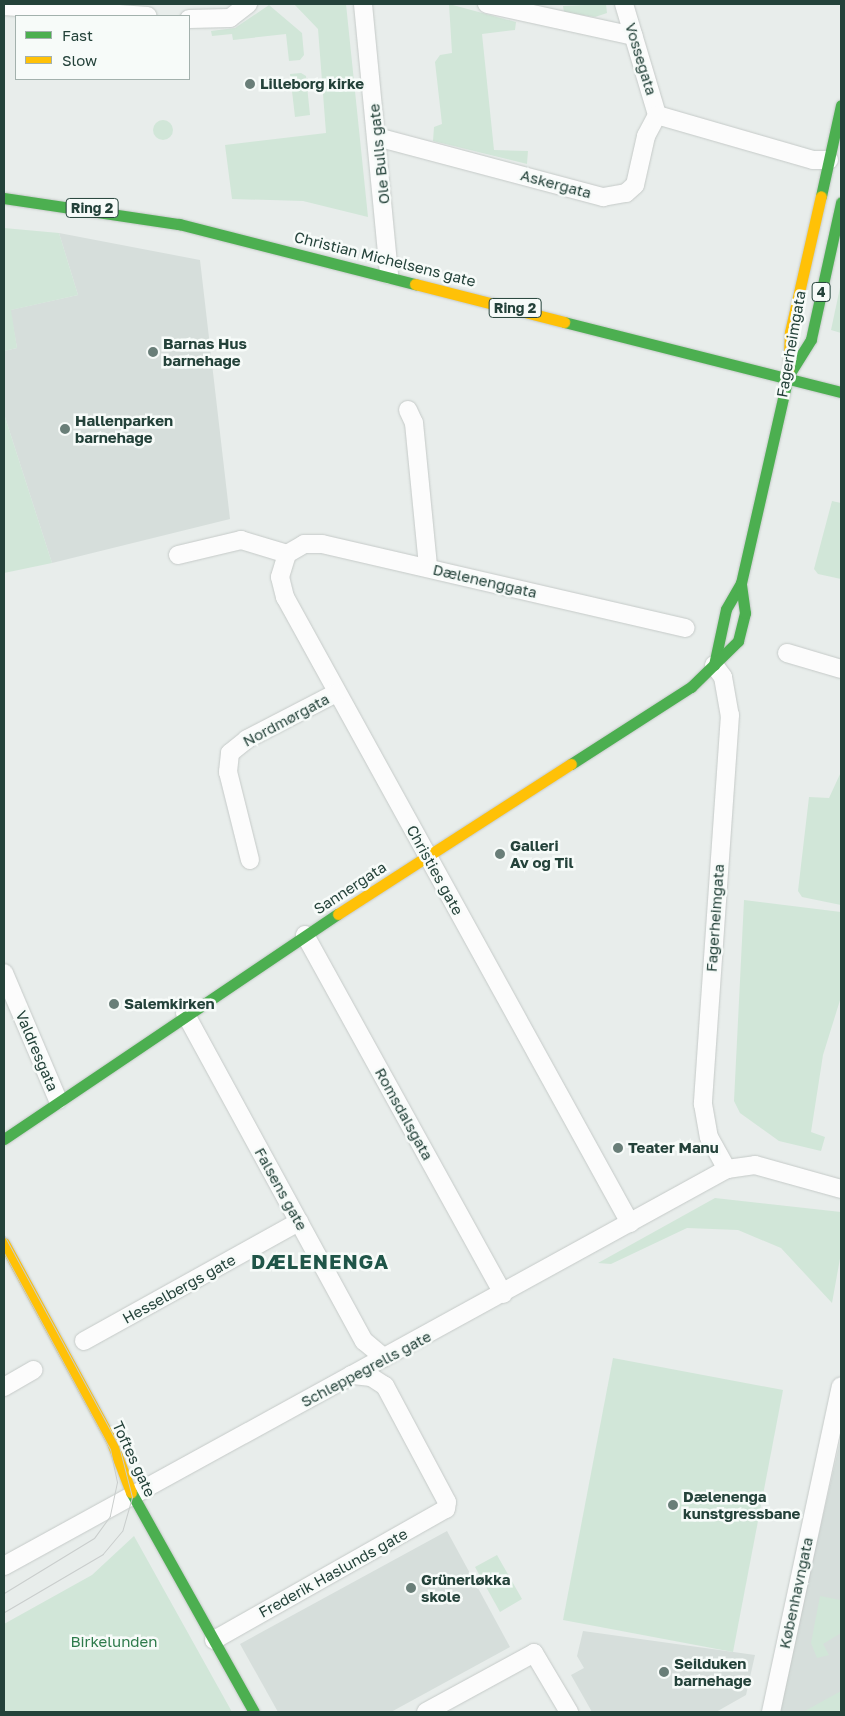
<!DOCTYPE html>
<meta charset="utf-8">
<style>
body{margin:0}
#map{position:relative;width:845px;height:1716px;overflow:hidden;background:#e8edeb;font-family:"Golos Text",sans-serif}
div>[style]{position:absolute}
.built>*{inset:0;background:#d6dedb}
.green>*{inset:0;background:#d1e6d8}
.round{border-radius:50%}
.roads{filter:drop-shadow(0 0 1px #c5cac8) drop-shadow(0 0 1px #c5cac8)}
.street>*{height:18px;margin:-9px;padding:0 9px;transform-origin:9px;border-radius:9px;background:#fcfcfc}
.fast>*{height:11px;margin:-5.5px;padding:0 5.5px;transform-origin:5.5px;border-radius:5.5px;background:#4caf50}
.slow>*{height:11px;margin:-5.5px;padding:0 5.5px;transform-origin:5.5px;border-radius:5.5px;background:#ffc107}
.tram>*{height:1px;margin:-0.5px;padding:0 0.5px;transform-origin:0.5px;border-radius:0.5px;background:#c9cdcc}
.dots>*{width:14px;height:14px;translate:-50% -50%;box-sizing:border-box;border:2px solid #f7fbf9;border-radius:50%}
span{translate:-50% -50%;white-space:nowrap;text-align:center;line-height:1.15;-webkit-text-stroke:5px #f7fbf9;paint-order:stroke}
.shield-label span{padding:1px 4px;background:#f7fbf9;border:1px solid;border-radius:4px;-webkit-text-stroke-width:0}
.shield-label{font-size:14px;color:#24423a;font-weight:700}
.street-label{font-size:15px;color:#24423a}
.poi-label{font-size:15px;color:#24423a;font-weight:700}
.left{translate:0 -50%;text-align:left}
.park-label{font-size:15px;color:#2d7a4b}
.district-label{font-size:20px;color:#1f5548;font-weight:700;letter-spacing:1px}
.frame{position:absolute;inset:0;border:5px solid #24423a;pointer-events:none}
.legend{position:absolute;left:15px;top:15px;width:175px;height:65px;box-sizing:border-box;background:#f7fbf9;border:1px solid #a3b1ad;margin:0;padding:6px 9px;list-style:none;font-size:15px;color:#24423a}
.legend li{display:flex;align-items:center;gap:10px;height:25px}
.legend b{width:25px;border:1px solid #a3b1ad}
</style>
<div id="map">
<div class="built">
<i style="clip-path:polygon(59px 233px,200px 260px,230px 519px,52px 563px,4px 414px,4px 351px,17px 348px,10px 310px,78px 295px)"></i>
<i style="clip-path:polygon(841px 1437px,841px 1712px,778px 1712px)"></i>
<i style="clip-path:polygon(447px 1531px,510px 1647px,391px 1712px,278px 1712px,240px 1644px)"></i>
<i style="clip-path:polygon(583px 1631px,755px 1655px,746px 1695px,716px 1712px,592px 1712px,571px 1675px,584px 1668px,577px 1656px)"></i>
</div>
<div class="green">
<i style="clip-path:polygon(294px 4px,346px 4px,368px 217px,303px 201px,232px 199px,225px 145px,326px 133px,318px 29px)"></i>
<i style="clip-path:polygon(449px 4px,516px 22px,515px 30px,482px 34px,494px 150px,528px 151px,527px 164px,433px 141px,434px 127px,442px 124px,435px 62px,440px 55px,452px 53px)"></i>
<i style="clip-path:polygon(606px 4px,607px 13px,595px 17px,564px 12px,563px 6px)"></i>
<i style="clip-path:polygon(269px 5px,302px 33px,304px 55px,300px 60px,289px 61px,286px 34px,233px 40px,232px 34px,212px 36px,211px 31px,235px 28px)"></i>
<i style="clip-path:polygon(301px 73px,306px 76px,310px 115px,295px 117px,290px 74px)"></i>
<i class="round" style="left:153px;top:120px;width:20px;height:20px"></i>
<i style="clip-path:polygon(4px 228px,59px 233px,78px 295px,11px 310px,17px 348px,4px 351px)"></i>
<i style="clip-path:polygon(841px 283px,841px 333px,831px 330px)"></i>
<i style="clip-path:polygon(4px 414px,52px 563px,4px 573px)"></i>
<i style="clip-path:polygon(832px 501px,841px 503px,841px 579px,818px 574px,814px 569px)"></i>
<i style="clip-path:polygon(841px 772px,841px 905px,802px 897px,798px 891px,809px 797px,829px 798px)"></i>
<i style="clip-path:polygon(744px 900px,841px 912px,841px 997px,823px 1055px,811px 1132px,825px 1137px,821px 1151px,779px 1141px,740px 1113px,734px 1101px)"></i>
<i style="clip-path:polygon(715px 1198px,841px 1212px,841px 1253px,832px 1303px,781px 1248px,738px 1230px,687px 1228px,611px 1264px,598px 1263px)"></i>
<i style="clip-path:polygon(613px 1358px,783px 1390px,733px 1652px,563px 1620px)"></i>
<i style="clip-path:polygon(134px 1536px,232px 1712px,4px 1712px,4px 1624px,92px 1575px)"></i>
<i style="clip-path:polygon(497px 1555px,522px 1599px,500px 1612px,475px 1567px)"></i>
<i style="clip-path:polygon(820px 1596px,840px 1600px,841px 1633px,823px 1644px,829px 1655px,817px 1658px,811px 1643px)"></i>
<i style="clip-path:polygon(841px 1691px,841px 1712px,803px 1712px)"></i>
</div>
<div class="roads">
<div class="street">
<i style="left:363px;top:4px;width:272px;rotate:84.5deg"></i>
<i style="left:487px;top:4px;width:150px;rotate:12.3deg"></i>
<i style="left:624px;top:4px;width:116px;rotate:73.4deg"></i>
<i style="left:4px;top:6px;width:144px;rotate:4deg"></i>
<i style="left:189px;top:19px;width:41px;rotate:-1.4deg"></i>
<i style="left:230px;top:18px;width:23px;rotate:-38deg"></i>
<i style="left:377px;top:137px;width:234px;rotate:14.9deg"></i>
<i style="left:603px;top:197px;width:23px;rotate:-10deg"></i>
<i style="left:626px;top:193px;width:12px;rotate:-42deg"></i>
<i style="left:635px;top:185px;width:50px;rotate:-77.3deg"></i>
<i style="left:646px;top:136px;width:24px;rotate:-62deg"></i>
<i style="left:657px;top:115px;width:162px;rotate:16.1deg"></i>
<i style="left:813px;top:160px;width:16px"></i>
<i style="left:408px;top:410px;width:14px;rotate:65deg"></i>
<i style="left:414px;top:423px;width:145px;rotate:84.4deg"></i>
<i style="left:287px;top:554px;width:24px;rotate:107deg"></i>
<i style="left:280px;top:577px;width:21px;rotate:76deg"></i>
<i style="left:285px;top:597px;width:715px;rotate:61.14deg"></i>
<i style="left:287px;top:554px;width:20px;rotate:-30deg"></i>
<i style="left:304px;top:544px;width:18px"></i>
<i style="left:322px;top:544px;width:373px;rotate:13deg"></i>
<i style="left:178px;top:555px;width:65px;rotate:-13.4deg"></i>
<i style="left:241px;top:540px;width:48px;rotate:16.9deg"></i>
<i style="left:787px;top:653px;width:56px;rotate:16.5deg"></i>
<i style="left:714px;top:665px;width:15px;rotate:53deg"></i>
<i style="left:723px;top:677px;width:39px;rotate:80deg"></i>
<i style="left:730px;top:715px;width:390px;rotate:94deg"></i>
<i style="left:703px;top:1104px;width:34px;rotate:80deg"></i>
<i style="left:709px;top:1137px;width:37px;rotate:61deg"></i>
<i style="left:250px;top:860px;width:91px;rotate:-104deg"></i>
<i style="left:228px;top:772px;width:19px;rotate:-84deg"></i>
<i style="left:230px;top:753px;width:22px;rotate:-39deg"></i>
<i style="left:247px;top:739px;width:100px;rotate:-27.3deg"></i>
<i style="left:305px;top:935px;width:410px;rotate:61.1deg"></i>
<i style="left:4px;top:973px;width:138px;rotate:67deg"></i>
<i style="left:185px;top:1013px;width:374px;rotate:61.4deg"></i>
<i style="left:364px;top:1341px;width:26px;rotate:40deg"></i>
<i style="left:84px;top:1341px;width:246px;rotate:-29deg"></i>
<i style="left:4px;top:1387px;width:34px;rotate:-30deg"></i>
<i style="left:4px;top:1566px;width:825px;rotate:-28.77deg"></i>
<i style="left:727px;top:1169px;width:28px;rotate:-8deg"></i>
<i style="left:755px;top:1165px;width:89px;rotate:15.6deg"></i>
<i style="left:214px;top:1640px;width:266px;rotate:-29.5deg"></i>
<i style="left:446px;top:1509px;width:7px;rotate:-82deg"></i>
<i style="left:447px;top:1502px;width:132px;rotate:-118.1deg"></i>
<i style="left:385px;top:1386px;width:17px;rotate:-147deg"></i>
<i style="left:371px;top:1377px;width:20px;rotate:-174deg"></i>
<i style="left:426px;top:1712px;width:123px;rotate:-28.6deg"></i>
<i style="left:534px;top:1653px;width:69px;rotate:59.3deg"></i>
<i style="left:771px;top:1712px;width:333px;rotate:-77.9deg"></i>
</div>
<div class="fast">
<i style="left:821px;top:196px;width:93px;rotate:-77.6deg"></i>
<i style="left:4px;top:198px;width:177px;rotate:8.5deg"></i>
<i style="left:179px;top:224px;width:244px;rotate:14.3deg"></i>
<i style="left:564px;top:322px;width:286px;rotate:14.2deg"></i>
<i style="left:790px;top:373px;width:40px;rotate:-58deg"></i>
<i style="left:811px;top:339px;width:140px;rotate:-77.6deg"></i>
<i style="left:714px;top:665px;width:57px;rotate:-77.9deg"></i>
<i style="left:726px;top:609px;width:30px;rotate:-60deg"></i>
<i style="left:741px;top:583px;width:212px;rotate:-77.2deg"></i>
<i style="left:571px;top:764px;width:143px;rotate:-32.7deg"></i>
<i style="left:691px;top:687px;width:66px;rotate:-44.4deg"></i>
<i style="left:738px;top:641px;width:29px;rotate:-76deg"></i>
<i style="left:745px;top:613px;width:30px;rotate:-98deg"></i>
<i style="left:4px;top:1139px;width:403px;rotate:-34deg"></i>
<i style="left:131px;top:1492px;width:252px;rotate:60.8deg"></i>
</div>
<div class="slow">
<i style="left:415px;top:284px;width:154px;rotate:14.3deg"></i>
<i style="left:788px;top:376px;width:44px;rotate:-87.4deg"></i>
<i style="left:790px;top:332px;width:139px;rotate:-77.2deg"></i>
<i style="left:338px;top:914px;width:277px;rotate:-32.8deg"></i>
<i style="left:4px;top:1243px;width:224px;rotate:61.5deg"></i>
<i style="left:111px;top:1440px;width:56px;rotate:69deg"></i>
</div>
</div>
<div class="tram">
<i style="left:4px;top:1235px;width:240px;rotate:61.4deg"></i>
<i style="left:119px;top:1446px;width:53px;rotate:75.7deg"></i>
<i style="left:132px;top:1497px;width:35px;rotate:106deg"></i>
<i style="left:122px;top:1531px;width:30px;rotate:130deg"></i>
<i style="left:103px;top:1554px;width:115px;rotate:149.6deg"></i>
<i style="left:4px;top:1253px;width:223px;rotate:61.6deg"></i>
<i style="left:110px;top:1449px;width:34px;rotate:78deg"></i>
<i style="left:117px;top:1482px;width:35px;rotate:102deg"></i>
<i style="left:110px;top:1516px;width:27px;rotate:126deg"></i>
<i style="left:94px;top:1538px;width:105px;rotate:148.6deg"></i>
</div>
<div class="dots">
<i style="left:250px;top:84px;background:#697e78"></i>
<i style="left:153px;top:352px;background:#697e78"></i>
<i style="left:65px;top:429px;background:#697e78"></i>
<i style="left:500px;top:854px;background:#697e78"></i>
<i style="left:114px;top:1004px;background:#697e78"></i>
<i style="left:618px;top:1148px;background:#697e78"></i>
<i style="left:673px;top:1505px;background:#697e78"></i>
<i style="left:411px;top:1588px;background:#697e78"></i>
<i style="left:664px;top:1672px;background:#697e78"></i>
</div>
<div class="shield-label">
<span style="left:92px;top:208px">Ring 2</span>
<span style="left:821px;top:292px">4</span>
<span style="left:515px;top:308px">Ring 2</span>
</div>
<div class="street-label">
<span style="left:641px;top:59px;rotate:73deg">Vossegata</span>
<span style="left:379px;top:154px;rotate:-96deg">Ole Bulls gate</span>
<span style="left:556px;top:184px;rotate:15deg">Askergata</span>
<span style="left:385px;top:259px;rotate:14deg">Christian Michelsens gate</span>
<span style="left:791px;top:344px;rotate:-80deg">Fagerheimgata</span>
<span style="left:485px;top:581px;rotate:13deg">Dælenenggata</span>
<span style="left:286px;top:720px;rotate:-28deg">Nordmørgata</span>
<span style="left:435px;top:870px;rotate:61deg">Christies gate</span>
<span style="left:350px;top:888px;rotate:-33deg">Sannergata</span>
<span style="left:715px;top:918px;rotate:-86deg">Fagerheimgata</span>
<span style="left:37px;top:1051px;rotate:67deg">Valdresgata</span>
<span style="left:404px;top:1114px;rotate:61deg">Romsdalsgata</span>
<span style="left:281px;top:1189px;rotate:61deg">Falsens gate</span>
<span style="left:179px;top:1289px;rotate:-29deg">Hesselbergs gate</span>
<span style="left:366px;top:1369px;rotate:-28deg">Schleppegrells gate</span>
<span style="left:134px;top:1459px;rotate:65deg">Toftes gate</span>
<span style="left:333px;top:1573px;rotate:-29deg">Frederik Haslunds gate</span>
<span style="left:796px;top:1593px;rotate:-78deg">Københavngata</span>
</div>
<div class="poi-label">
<span class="left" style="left:260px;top:84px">Lilleborg kirke</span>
<span class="left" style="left:163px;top:352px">Barnas Hus<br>barnehage</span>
<span class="left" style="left:75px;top:429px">Hallenparken<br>barnehage</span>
<span class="left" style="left:510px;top:854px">Galleri<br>Av og Til</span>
<span class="left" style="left:124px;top:1004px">Salemkirken</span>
<span class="left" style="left:628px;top:1148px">Teater Manu</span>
<span class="left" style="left:683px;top:1505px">Dælenenga<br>kunstgressbane</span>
<span class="left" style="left:421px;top:1588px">Grünerløkka<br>skole</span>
<span class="left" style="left:674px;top:1672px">Seilduken<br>barnehage</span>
</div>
<div class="park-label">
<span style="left:114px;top:1642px">Birkelunden</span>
</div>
<div class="district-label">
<span style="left:320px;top:1261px">DÆLENENGA</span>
</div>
<div class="frame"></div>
<ul class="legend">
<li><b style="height:6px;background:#4caf50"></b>Fast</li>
<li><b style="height:6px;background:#ffc107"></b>Slow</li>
</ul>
</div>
